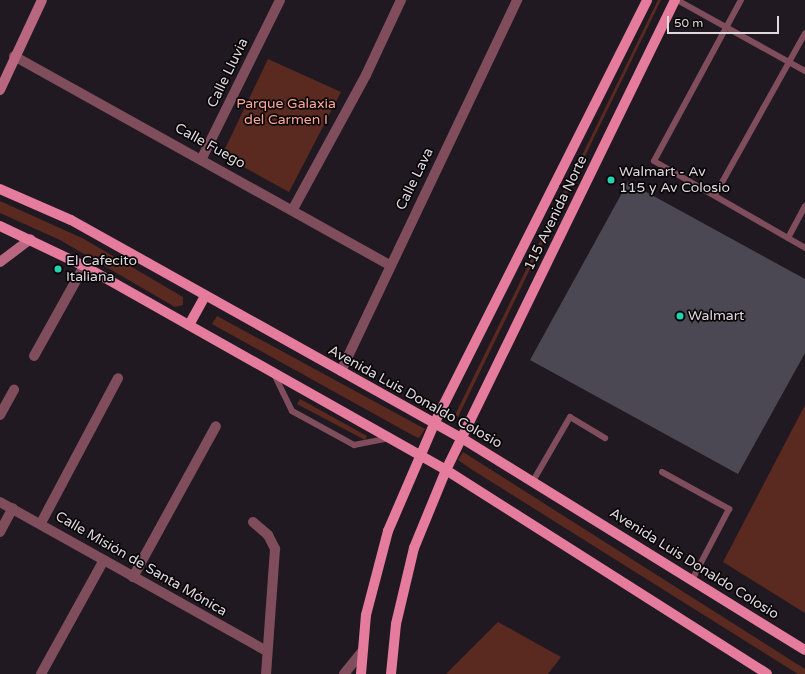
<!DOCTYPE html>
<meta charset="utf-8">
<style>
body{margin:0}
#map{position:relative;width:805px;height:674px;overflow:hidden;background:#211921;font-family:"Varela Round",sans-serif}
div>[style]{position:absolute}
.green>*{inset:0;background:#5a2920}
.building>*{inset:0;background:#4b4853}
.lane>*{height:6px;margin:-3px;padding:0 3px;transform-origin:3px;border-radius:3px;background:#804d5c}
.street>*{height:10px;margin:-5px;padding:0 5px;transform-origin:5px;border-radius:5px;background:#804d5c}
.secondary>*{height:10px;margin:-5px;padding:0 5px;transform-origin:5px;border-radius:5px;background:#b96781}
.primary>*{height:10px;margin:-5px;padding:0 5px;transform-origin:5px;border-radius:5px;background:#e57b9d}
.dots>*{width:11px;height:11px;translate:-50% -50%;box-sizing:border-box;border:2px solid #090608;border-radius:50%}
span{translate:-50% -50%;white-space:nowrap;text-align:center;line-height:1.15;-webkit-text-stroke:3.5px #090608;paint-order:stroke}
.street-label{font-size:14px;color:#dfd9de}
.park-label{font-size:14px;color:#fba696}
.poi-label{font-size:14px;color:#dfd9de}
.left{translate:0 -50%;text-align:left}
.scale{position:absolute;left:667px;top:16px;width:112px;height:18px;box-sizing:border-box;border:2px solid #dfd9de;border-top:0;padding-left:5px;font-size:12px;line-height:14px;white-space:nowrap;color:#dfd9de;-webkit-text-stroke:3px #090608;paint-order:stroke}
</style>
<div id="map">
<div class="green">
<i style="clip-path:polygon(658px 0,661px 0,458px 417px,455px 415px)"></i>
<i style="clip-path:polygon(268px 59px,341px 92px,289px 192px,222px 155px)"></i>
<i style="clip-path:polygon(0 201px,84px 239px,183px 297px,183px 305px,175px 307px,60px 240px,0 213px)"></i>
<i style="clip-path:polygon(217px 316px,425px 429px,419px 438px,414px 436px,212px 324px)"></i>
<i style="clip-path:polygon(300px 399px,367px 436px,365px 440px,297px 404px)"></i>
<i style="clip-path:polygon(805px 405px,805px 613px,723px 562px)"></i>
<i style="clip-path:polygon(463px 452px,805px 669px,805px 674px,798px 674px,471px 469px,458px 460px)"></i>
<i style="clip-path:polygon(498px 622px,561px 657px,548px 674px,446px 674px)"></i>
</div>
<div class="building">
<i style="clip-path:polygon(628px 182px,805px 279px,805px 353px,738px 474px,530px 360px)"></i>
</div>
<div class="lane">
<i style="left:677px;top:0;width:146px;rotate:29deg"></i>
<i style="left:741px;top:0;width:183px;rotate:118.4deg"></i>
<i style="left:654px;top:161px;width:174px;rotate:29.9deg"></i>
<i style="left:715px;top:195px;width:185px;rotate:-60.9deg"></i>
<i style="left:788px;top:238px;width:36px;rotate:-62deg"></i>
<i style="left:274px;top:374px;width:41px;rotate:64.1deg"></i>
<i style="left:292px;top:411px;width:71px;rotate:28.7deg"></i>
<i style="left:354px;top:445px;width:36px;rotate:-11deg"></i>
<i style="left:662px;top:472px;width:77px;rotate:28.9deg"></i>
<i style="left:729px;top:509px;width:78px;rotate:117.6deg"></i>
<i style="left:533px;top:481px;width:74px;rotate:-60deg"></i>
<i style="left:570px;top:417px;width:41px;rotate:31deg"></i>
</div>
<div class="street">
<i style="left:14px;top:56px;width:430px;rotate:29.1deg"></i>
<i style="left:202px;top:158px;width:176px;rotate:-63.7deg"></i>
<i style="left:293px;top:209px;width:153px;rotate:-61.4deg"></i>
<i style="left:366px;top:75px;width:83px;rotate:-65deg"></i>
<i style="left:34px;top:356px;width:103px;rotate:-60.9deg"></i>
<i style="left:341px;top:371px;width:411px;rotate:-64.6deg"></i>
<i style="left:0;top:415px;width:29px;rotate:-61deg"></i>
<i style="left:0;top:502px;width:306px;rotate:29.2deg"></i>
<i style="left:253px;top:522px;width:20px;rotate:41deg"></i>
<i style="left:268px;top:535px;width:16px;rotate:63deg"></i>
<i style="left:275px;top:549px;width:125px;rotate:94.1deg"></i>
<i style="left:41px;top:523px;width:164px;rotate:-62deg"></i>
<i style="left:0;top:532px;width:27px;rotate:-62deg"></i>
<i style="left:133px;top:577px;width:172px;rotate:-61.2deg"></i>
<i style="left:41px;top:674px;width:130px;rotate:-61.1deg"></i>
<i style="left:344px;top:674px;width:28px;rotate:-51deg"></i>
</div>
<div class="secondary">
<i style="left:0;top:90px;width:99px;rotate:-65deg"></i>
<i style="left:0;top:262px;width:38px;rotate:-37deg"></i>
</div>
<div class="primary">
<i style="left:0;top:189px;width:77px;rotate:23.6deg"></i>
<i style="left:71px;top:220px;width:445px;rotate:29.2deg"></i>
<i style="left:460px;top:437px;width:405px;rotate:31.7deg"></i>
<i style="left:0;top:226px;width:93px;rotate:25.5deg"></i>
<i style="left:84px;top:266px;width:416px;rotate:29.4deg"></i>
<i style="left:446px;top:470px;width:380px;rotate:32.4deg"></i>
<i style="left:189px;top:325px;width:33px;rotate:-61deg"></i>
<i style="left:361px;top:674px;width:59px;rotate:-85.2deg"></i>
<i style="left:366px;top:615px;width:87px;rotate:-75.3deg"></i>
<i style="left:388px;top:531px;width:119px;rotate:-66.7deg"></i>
<i style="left:435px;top:422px;width:472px;rotate:-63.3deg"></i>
<i style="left:391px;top:674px;width:50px;rotate:-84.3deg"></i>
<i style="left:396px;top:624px;width:78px;rotate:-76.7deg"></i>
<i style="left:414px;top:548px;width:84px;rotate:-67.7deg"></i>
<i style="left:446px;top:470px;width:523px;rotate:-64.02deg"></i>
</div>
<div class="dots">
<i style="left:611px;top:180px;background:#21d5af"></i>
<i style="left:58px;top:269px;background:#21d5af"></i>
<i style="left:680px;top:316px;background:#21d5af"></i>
</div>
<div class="street-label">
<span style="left:228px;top:73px;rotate:-64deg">Calle Lluvia</span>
<span style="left:210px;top:146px;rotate:29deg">Calle Fuego</span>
<span style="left:415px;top:179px;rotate:-64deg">Calle Lava</span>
<span style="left:556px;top:213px;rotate:-64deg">115 Avenida Norte</span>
<span style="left:415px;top:397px;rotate:29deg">Avenida Luis Donaldo Colosio</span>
<span style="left:141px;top:564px;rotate:30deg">Calle Misión de Santa Mónica</span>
<span style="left:694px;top:564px;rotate:32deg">Avenida Luis Donaldo Colosio</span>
</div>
<div class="park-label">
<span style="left:286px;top:112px">Parque Galaxia<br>del Carmen I</span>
</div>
<div class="poi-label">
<span class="left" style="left:619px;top:180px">Walmart - Av<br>115 y Av Colosio</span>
<span class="left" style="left:66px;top:269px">El Cafecito<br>Italiana</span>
<span class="left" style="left:688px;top:316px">Walmart</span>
</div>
<div class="scale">50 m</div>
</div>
